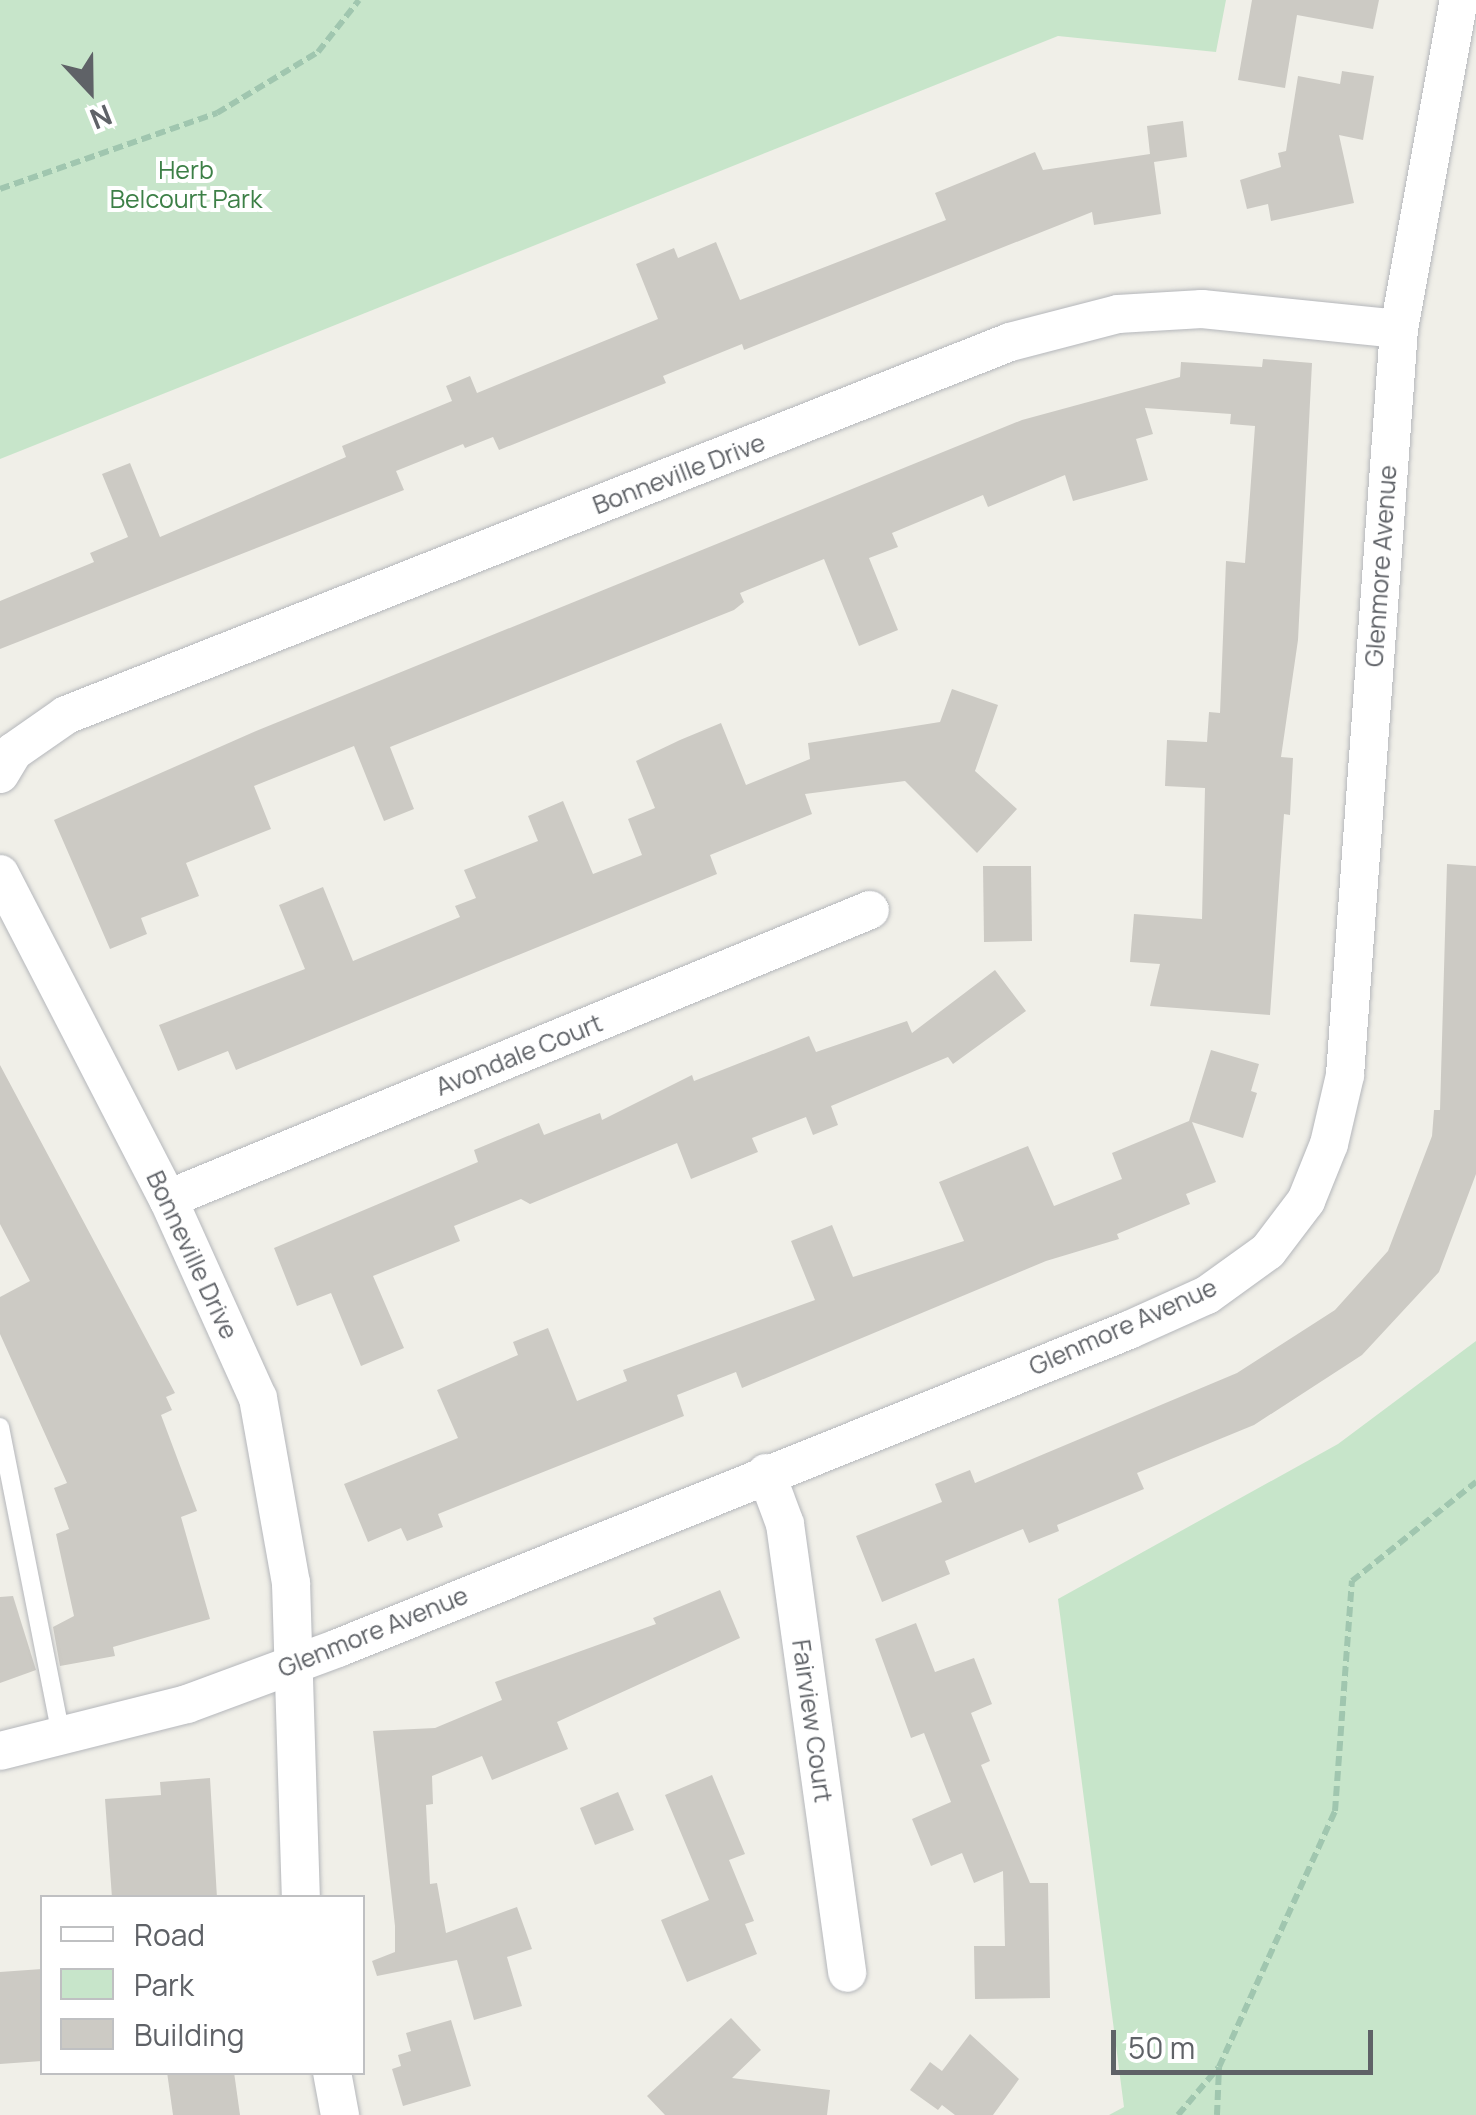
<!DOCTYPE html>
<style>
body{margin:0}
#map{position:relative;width:1476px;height:2115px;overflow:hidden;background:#f0efe8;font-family:Manrope,sans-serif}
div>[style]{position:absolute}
.green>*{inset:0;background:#c7e5ca}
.building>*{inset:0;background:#cccac4}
.path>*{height:6px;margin-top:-3px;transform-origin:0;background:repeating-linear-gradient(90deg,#a0c6af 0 10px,transparent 0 15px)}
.roads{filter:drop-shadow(0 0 2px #b5b7bb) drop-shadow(0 0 2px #b5b7bb)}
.lane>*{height:18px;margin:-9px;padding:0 9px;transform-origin:9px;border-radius:9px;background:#fff}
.street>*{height:38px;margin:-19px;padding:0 19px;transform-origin:19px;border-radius:19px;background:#fff}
span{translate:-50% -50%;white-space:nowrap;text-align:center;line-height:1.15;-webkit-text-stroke:8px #fff;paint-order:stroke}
.park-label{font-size:25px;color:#3d8047}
.street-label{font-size:25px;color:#5f6267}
.legend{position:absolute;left:40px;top:1895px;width:325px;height:180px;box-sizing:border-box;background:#fff;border:2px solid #bfc0c2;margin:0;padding:12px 18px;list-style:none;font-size:30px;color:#5f6267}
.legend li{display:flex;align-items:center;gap:20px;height:50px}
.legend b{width:50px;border:2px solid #bfc0c2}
.north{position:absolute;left:40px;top:40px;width:100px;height:100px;-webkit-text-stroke:8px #fff;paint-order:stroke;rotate:158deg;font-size:28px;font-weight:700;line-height:40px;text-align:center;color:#5f6267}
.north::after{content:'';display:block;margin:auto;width:35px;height:45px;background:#5f6267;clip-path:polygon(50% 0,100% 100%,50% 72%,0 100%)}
.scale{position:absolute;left:1111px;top:2030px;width:262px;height:45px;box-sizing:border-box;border:5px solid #5f6267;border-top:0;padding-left:12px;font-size:30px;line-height:35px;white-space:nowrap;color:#5f6267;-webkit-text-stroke:8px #fff;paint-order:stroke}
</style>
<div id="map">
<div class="green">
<i style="clip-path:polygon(0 0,1226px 0,1216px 52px,1058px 36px,0 459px)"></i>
<i style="clip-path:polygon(1476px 1341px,1476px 2115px,1109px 2115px,1124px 2107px,1058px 1599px,1338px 1444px)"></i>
</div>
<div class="building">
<i style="clip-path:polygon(1252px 0,1379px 0,1373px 29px,1297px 15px,1285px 88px,1238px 80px)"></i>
<i style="clip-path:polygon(1342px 71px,1374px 76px,1363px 140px,1339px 135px,1354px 203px,1271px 221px,1268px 204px,1247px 209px,1240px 180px,1281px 167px,1278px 153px,1286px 151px,1298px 76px,1340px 84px)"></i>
<i style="clip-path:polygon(1183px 121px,1187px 157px,1154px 162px,1161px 214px,1094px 225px,1092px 212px,744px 350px,742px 344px,663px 376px,666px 383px,499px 450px,493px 437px,465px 448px,463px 444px,396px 471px,404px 490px,0 649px,0 601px,94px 562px,90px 553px,128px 537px,102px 474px,130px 463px,160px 537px,346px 457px,342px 446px,452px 401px,446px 386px,470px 376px,477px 393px,658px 319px,636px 264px,674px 248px,678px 258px,716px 242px,740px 300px,946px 220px,935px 193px,1035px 152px,1043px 170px,1150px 154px,1147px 126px)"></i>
<i style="clip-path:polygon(1263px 359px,1312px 363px,1298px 640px,1281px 757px,1293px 758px,1290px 815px,1284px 814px,1270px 1015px,1150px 1006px,1160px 964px,1130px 962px,1134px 914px,1202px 919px,1205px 788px,1165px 786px,1167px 740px,1207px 742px,1209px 712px,1220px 713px,1226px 561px,1245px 563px,1255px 426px,1230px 424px,1231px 414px,1145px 408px,1153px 434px,1136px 439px,1148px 480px,1073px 501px,1065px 475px,988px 507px,983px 495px,892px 533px,898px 547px,869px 558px,898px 630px,859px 646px,824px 559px,740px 593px,744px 602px,734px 610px,390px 747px,414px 809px,384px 821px,354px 746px,254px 786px,271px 829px,186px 863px,199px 896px,141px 918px,147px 934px,110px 949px,54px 820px,256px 731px,1022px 420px,1180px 377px,1181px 362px,1262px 367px)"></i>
<i style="clip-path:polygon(952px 689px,998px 705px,975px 771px,1017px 809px,977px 853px,905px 781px,805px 794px,812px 814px,710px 855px,717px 874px,236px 1070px,228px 1051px,178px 1071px,159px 1025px,305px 969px,279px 905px,323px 887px,353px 961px,460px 917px,455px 906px,476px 898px,464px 870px,538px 841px,528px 816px,563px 801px,593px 874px,642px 855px,628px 819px,655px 808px,636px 761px,680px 740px,721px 723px,746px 785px,810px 759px,808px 743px,940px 722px)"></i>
<i style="clip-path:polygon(1447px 864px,1476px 866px,1476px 1174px,1439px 1272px,1362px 1355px,1254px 1425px,1137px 1473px,1144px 1489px,1057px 1525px,1059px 1531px,1029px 1543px,1023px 1529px,945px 1561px,950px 1574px,882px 1602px,856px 1536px,942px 1502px,935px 1484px,970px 1470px,975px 1483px,1237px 1373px,1335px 1310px,1388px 1251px,1432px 1136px,1434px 1110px,1440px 1110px)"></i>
<i style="clip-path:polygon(983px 866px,1031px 866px,1032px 941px,984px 942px)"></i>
<i style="clip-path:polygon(995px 970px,1026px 1011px,953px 1064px,948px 1057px,831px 1106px,838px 1125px,813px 1135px,806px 1117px,752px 1138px,758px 1152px,691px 1179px,677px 1143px,530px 1204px,521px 1199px,454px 1226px,460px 1241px,373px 1276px,404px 1348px,361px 1366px,331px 1293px,297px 1306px,274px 1248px,478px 1162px,474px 1150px,539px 1123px,544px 1135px,600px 1113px,602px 1120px,692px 1075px,694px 1081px,809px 1036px,816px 1052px,907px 1021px,912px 1033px)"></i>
<i style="clip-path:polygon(1211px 1050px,1259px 1064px,1251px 1091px,1257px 1093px,1243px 1138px,1192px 1122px,1216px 1182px,1186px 1194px,1190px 1204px,1117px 1234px,1119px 1239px,1046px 1261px,742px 1388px,736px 1372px,677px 1395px,684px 1416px,438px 1514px,443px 1527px,407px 1541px,401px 1528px,368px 1542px,344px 1484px,458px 1438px,437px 1390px,518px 1355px,513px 1342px,548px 1328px,577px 1401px,627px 1381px,623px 1370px,815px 1300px,791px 1241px,832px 1225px,853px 1277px,964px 1241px,939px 1182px,1028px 1146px,1054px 1206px,1122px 1179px,1112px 1153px,1189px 1121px)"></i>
<i style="clip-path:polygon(0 1065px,175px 1393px,166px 1397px,172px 1410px,161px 1415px,197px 1511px,181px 1517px,210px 1619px,113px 1647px,115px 1656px,60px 1666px,53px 1627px,74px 1616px,56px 1534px,69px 1529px,54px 1488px,67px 1483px,0 1334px,0 1297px,30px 1281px,0 1224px)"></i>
<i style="clip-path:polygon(720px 1590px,740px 1638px,557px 1722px,568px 1749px,492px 1780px,482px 1756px,432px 1776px,433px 1804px,426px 1805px,430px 1884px,437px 1883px,446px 1933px,517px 1907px,532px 1949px,507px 1957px,522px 2006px,474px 2020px,457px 1960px,377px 1976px,372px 1961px,395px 1952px,395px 1926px,373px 1731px,435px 1728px,502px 1700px,495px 1682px,656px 1624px,653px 1618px)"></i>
<i style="clip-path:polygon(13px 1596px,36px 1670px,0 1683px,0 1597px)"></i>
<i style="clip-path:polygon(916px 1623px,935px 1672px,974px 1658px,992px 1704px,971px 1713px,990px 1761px,981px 1765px,1030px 1883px,1048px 1883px,1050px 1998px,975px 1999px,974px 1946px,1005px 1946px,1003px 1871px,974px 1883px,962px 1853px,931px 1866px,912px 1819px,951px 1802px,924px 1733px,911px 1738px,875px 1639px)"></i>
<i style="clip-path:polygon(712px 1775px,745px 1854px,729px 1860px,754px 1921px,745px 1924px,757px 1954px,687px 1982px,661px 1920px,709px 1900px,665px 1795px)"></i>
<i style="clip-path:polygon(210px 1778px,217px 1898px,112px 1898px,105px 1799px,161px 1795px,160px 1782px)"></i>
<i style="clip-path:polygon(618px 1792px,634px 1830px,595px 1845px,580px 1808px)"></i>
<i style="clip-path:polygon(42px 1969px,42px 2061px,0 2064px,0 1972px)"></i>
<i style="clip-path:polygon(731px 2018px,761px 2050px,732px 2078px,830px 2090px,827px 2115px,665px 2115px,647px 2096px)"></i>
<i style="clip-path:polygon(451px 2020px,471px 2086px,403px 2106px,392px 2069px,401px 2066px,398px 2055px,411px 2051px,406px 2033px)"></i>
<i style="clip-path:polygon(970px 2034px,1019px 2079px,993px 2115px,955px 2115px,942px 2105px,938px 2110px,910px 2090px,930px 2062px,942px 2071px)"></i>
<i style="clip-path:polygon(167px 2072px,234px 2072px,240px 2115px,173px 2115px)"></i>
</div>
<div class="path">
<i style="left:0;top:189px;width:230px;rotate:-19.3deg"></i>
<i style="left:217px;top:113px;width:118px;rotate:-31.1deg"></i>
<i style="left:318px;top:52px;width:66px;rotate:-51.7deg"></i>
<i style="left:1178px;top:2115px;width:62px;rotate:-49.6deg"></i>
<i style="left:1217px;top:2115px;width:48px;rotate:-87.6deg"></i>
<i style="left:1219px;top:2067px;width:281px;rotate:-65.6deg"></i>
<i style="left:1335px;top:1811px;width:231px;rotate:-85.8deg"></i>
<i style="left:1352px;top:1581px;width:159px;rotate:-38.6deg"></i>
</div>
<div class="roads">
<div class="lane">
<i style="left:0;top:1427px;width:318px;rotate:78.8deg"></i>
</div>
<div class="street">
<i style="left:0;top:774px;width:26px;rotate:-59deg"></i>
<i style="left:13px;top:752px;width:65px;rotate:-34.9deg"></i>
<i style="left:66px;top:715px;width:1015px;rotate:-21.56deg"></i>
<i style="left:1010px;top:342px;width:112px;rotate:-14.5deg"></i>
<i style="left:1118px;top:314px;width:84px;rotate:-3.4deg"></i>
<i style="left:1202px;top:309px;width:198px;rotate:5.8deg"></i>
<i style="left:0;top:874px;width:366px;rotate:62.7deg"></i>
<i style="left:168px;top:1199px;width:218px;rotate:65.7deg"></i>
<i style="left:258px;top:1398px;width:188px;rotate:79.9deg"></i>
<i style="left:291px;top:1583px;width:315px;rotate:88.2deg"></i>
<i style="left:168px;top:1199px;width:759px;rotate:-22.38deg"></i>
<i style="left:766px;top:1473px;width:54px;rotate:69.6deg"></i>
<i style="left:785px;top:1524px;width:453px;rotate:82.1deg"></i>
<i style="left:0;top:1751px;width:193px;rotate:-14.1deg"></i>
<i style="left:187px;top:1704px;width:161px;rotate:-20.3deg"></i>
<i style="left:338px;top:1648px;width:853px;rotate:-21.9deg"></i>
<i style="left:1129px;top:1330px;width:85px;rotate:-24.2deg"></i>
<i style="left:1207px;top:1295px;width:75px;rotate:-35.8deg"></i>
<i style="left:1268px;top:1251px;width:63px;rotate:-52.8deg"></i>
<i style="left:1306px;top:1201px;width:61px;rotate:-68deg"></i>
<i style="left:1329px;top:1144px;width:71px;rotate:-76.9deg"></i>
<i style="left:1345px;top:1075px;width:748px;rotate:-85.86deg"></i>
<i style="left:1399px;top:329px;width:334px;rotate:-79.7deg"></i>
<i style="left:332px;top:2072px;width:44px;rotate:79.5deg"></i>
</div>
</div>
<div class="park-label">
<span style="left:186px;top:185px">Herb<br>Belcourt Park</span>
</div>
<div class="street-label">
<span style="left:679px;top:474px;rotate:-21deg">Bonneville Drive</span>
<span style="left:1381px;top:566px;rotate:-86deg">Glenmore Avenue</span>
<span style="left:519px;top:1055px;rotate:-22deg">Avondale Court</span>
<span style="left:192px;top:1255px;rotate:65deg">Bonneville Drive</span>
<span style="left:1123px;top:1327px;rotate:-24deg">Glenmore Avenue</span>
<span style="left:373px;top:1632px;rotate:-22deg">Glenmore Avenue</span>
<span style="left:812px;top:1721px;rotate:82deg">Fairview Court</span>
</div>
<ul class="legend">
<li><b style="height:12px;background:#fff"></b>Road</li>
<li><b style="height:28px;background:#c7e5ca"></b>Park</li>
<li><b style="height:28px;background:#cccac4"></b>Building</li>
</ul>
<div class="north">N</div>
<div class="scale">50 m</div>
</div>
